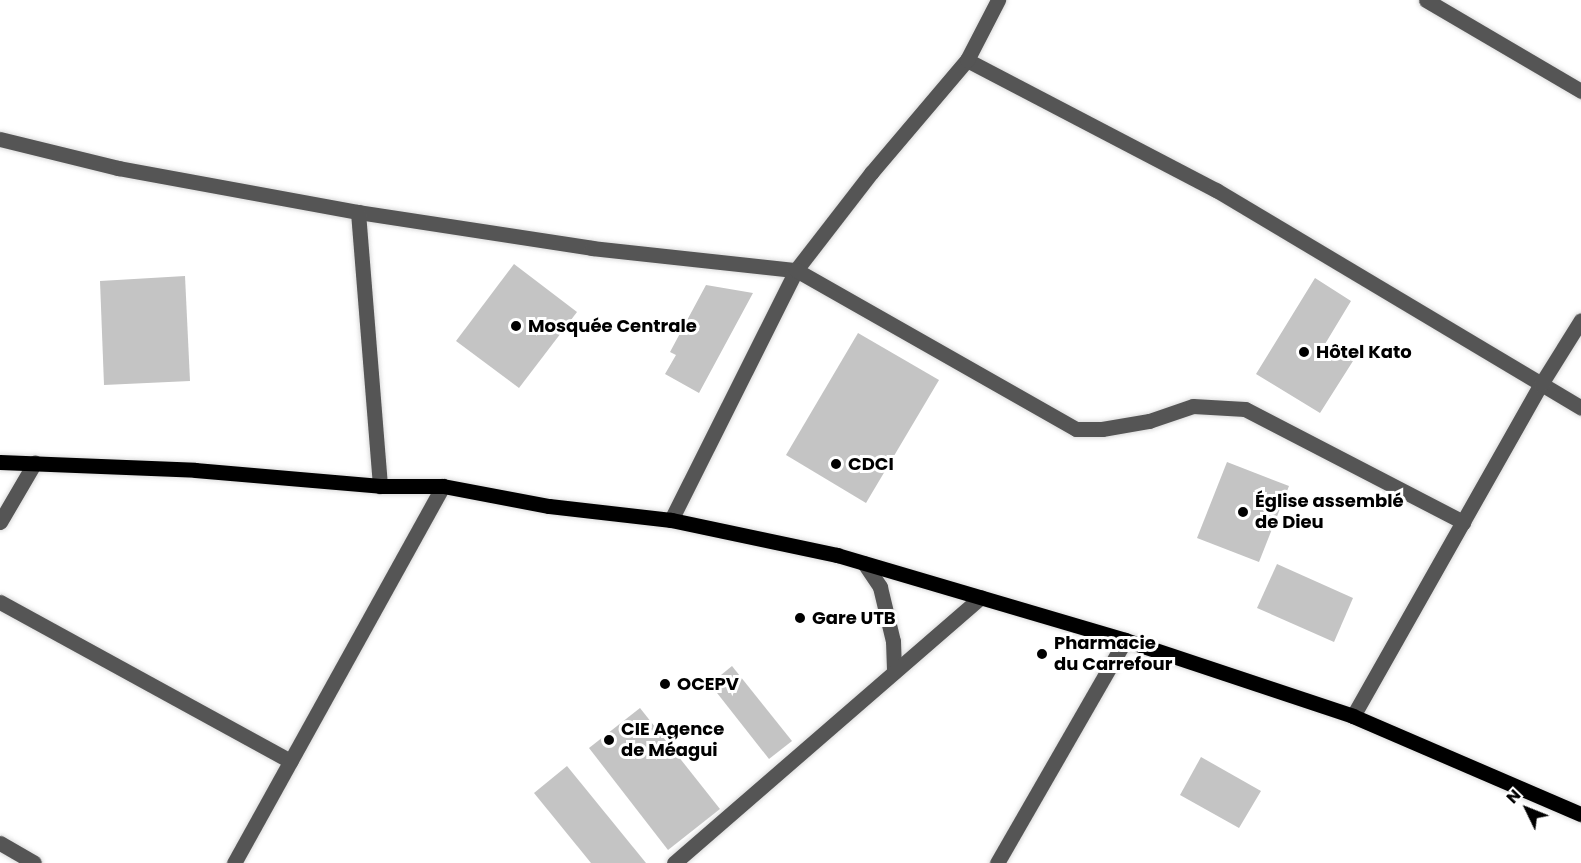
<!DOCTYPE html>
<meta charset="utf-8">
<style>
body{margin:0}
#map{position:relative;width:1581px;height:863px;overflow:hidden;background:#fff;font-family:Poppins,sans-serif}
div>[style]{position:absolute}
.building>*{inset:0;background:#c4c4c4}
.roads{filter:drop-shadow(0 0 2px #dbdbdb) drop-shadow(0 0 2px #dbdbdb)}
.minor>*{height:15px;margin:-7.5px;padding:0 7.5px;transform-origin:7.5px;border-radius:7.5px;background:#555}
.major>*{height:15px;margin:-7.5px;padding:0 7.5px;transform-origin:7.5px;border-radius:7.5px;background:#000}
.dots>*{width:16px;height:16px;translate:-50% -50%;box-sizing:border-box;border:3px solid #fff;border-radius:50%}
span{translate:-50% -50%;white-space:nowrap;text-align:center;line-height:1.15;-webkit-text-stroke:6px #fff;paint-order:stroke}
.poi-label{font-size:18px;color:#000;font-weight:700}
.left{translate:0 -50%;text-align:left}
.north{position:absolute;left:1497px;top:779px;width:60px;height:60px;-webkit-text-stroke:4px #fff;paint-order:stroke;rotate:313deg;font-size:16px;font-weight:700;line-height:24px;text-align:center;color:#000}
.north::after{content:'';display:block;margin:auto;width:21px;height:27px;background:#000;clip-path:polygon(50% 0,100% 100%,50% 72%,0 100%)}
</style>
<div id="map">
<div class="building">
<i style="clip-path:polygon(514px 264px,577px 312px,519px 388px,456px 341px)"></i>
<i style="clip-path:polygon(185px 276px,190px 381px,104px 385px,100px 281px)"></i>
<i style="clip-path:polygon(1315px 278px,1351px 301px,1325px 344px,1353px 361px,1320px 413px,1256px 374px)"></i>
<i style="clip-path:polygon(706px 285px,753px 293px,699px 393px,665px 374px,676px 355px,670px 352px)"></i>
<i style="clip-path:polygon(858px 333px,939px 380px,866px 503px,786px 455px)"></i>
<i style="clip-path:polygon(1227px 462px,1289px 486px,1259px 562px,1197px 538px)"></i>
<i style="clip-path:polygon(1277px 564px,1353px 598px,1334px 642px,1257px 608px)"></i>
<i style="clip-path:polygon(732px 666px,792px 741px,769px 759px,710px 684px)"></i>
<i style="clip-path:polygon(640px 708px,720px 809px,668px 850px,589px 748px)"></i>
<i style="clip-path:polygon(1201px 757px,1261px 791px,1239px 828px,1180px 795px)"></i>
<i style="clip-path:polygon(567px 766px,646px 863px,591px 863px,534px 793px)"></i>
</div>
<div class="roads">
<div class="minor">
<i style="left:1426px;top:0;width:180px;rotate:30.4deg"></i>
<i style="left:967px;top:60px;width:281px;rotate:27.6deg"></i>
<i style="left:1216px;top:190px;width:425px;rotate:30.8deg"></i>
<i style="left:0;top:139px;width:122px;rotate:13.8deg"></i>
<i style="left:118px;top:168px;width:244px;rotate:10.4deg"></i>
<i style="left:358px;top:212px;width:237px;rotate:8.7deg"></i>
<i style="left:592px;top:248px;width:205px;rotate:6.2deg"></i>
<i style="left:796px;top:270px;width:123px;rotate:-52.3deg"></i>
<i style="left:871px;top:173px;width:148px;rotate:-49.7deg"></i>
<i style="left:967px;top:60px;width:68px;rotate:-62.7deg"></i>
<i style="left:358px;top:212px;width:275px;rotate:85.4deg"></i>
<i style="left:671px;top:520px;width:280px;rotate:-63.4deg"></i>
<i style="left:796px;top:270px;width:322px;rotate:29.6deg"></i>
<i style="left:1076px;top:429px;width:26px"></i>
<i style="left:1102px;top:429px;width:48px;rotate:-9.7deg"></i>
<i style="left:1149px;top:421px;width:46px;rotate:-18.8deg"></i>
<i style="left:1193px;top:406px;width:52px;rotate:3.3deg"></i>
<i style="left:1245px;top:409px;width:246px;rotate:27.4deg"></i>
<i style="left:0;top:522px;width:69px;rotate:-59.7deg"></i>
<i style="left:864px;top:563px;width:29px;rotate:56deg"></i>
<i style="left:880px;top:587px;width:56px;rotate:76.5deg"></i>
<i style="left:893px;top:641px;width:31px;rotate:88deg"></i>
<i style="left:0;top:602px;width:331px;rotate:28.7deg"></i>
<i style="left:1353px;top:716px;width:382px;rotate:-60.5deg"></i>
<i style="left:1541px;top:384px;width:75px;rotate:-58deg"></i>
<i style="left:0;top:843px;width:39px;rotate:30deg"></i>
<i style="left:234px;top:863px;width:431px;rotate:-61deg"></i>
<i style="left:674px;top:863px;width:406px;rotate:-40.9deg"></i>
<i style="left:997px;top:863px;width:257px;rotate:-60.1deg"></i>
</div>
<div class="major">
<i style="left:0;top:462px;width:195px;rotate:2.3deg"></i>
<i style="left:195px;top:470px;width:186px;rotate:4.9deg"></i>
<i style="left:380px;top:486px;width:63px"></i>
<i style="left:443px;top:486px;width:108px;rotate:10.7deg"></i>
<i style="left:549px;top:506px;width:123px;rotate:6.5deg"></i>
<i style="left:671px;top:520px;width:170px;rotate:11.9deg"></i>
<i style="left:837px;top:555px;width:300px;rotate:16.4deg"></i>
<i style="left:1125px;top:640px;width:240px;rotate:18.4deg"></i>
<i style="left:1353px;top:716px;width:248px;rotate:23.3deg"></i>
</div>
</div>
<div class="dots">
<i style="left:516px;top:326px;background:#000"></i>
<i style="left:1304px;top:352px;background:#000"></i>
<i style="left:836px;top:464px;background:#000"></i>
<i style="left:1243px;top:512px;background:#000"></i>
<i style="left:800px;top:618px;background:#000"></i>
<i style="left:1042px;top:654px;background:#000"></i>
<i style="left:665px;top:684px;background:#000"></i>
<i style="left:609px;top:740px;background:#000"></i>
</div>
<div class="poi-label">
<span class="left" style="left:528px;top:326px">Mosquée Centrale</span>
<span class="left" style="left:1316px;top:352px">Hôtel Kato</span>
<span class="left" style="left:848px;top:464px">CDCI</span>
<span class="left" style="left:1255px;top:512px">Église assemblé<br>de Dieu</span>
<span class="left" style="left:812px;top:618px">Gare UTB</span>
<span class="left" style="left:1054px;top:654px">Pharmacie<br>du Carrefour</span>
<span class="left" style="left:677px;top:684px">OCEPV</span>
<span class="left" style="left:621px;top:740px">CIE Agence<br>de Méagui</span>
</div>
<div class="north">N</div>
</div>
